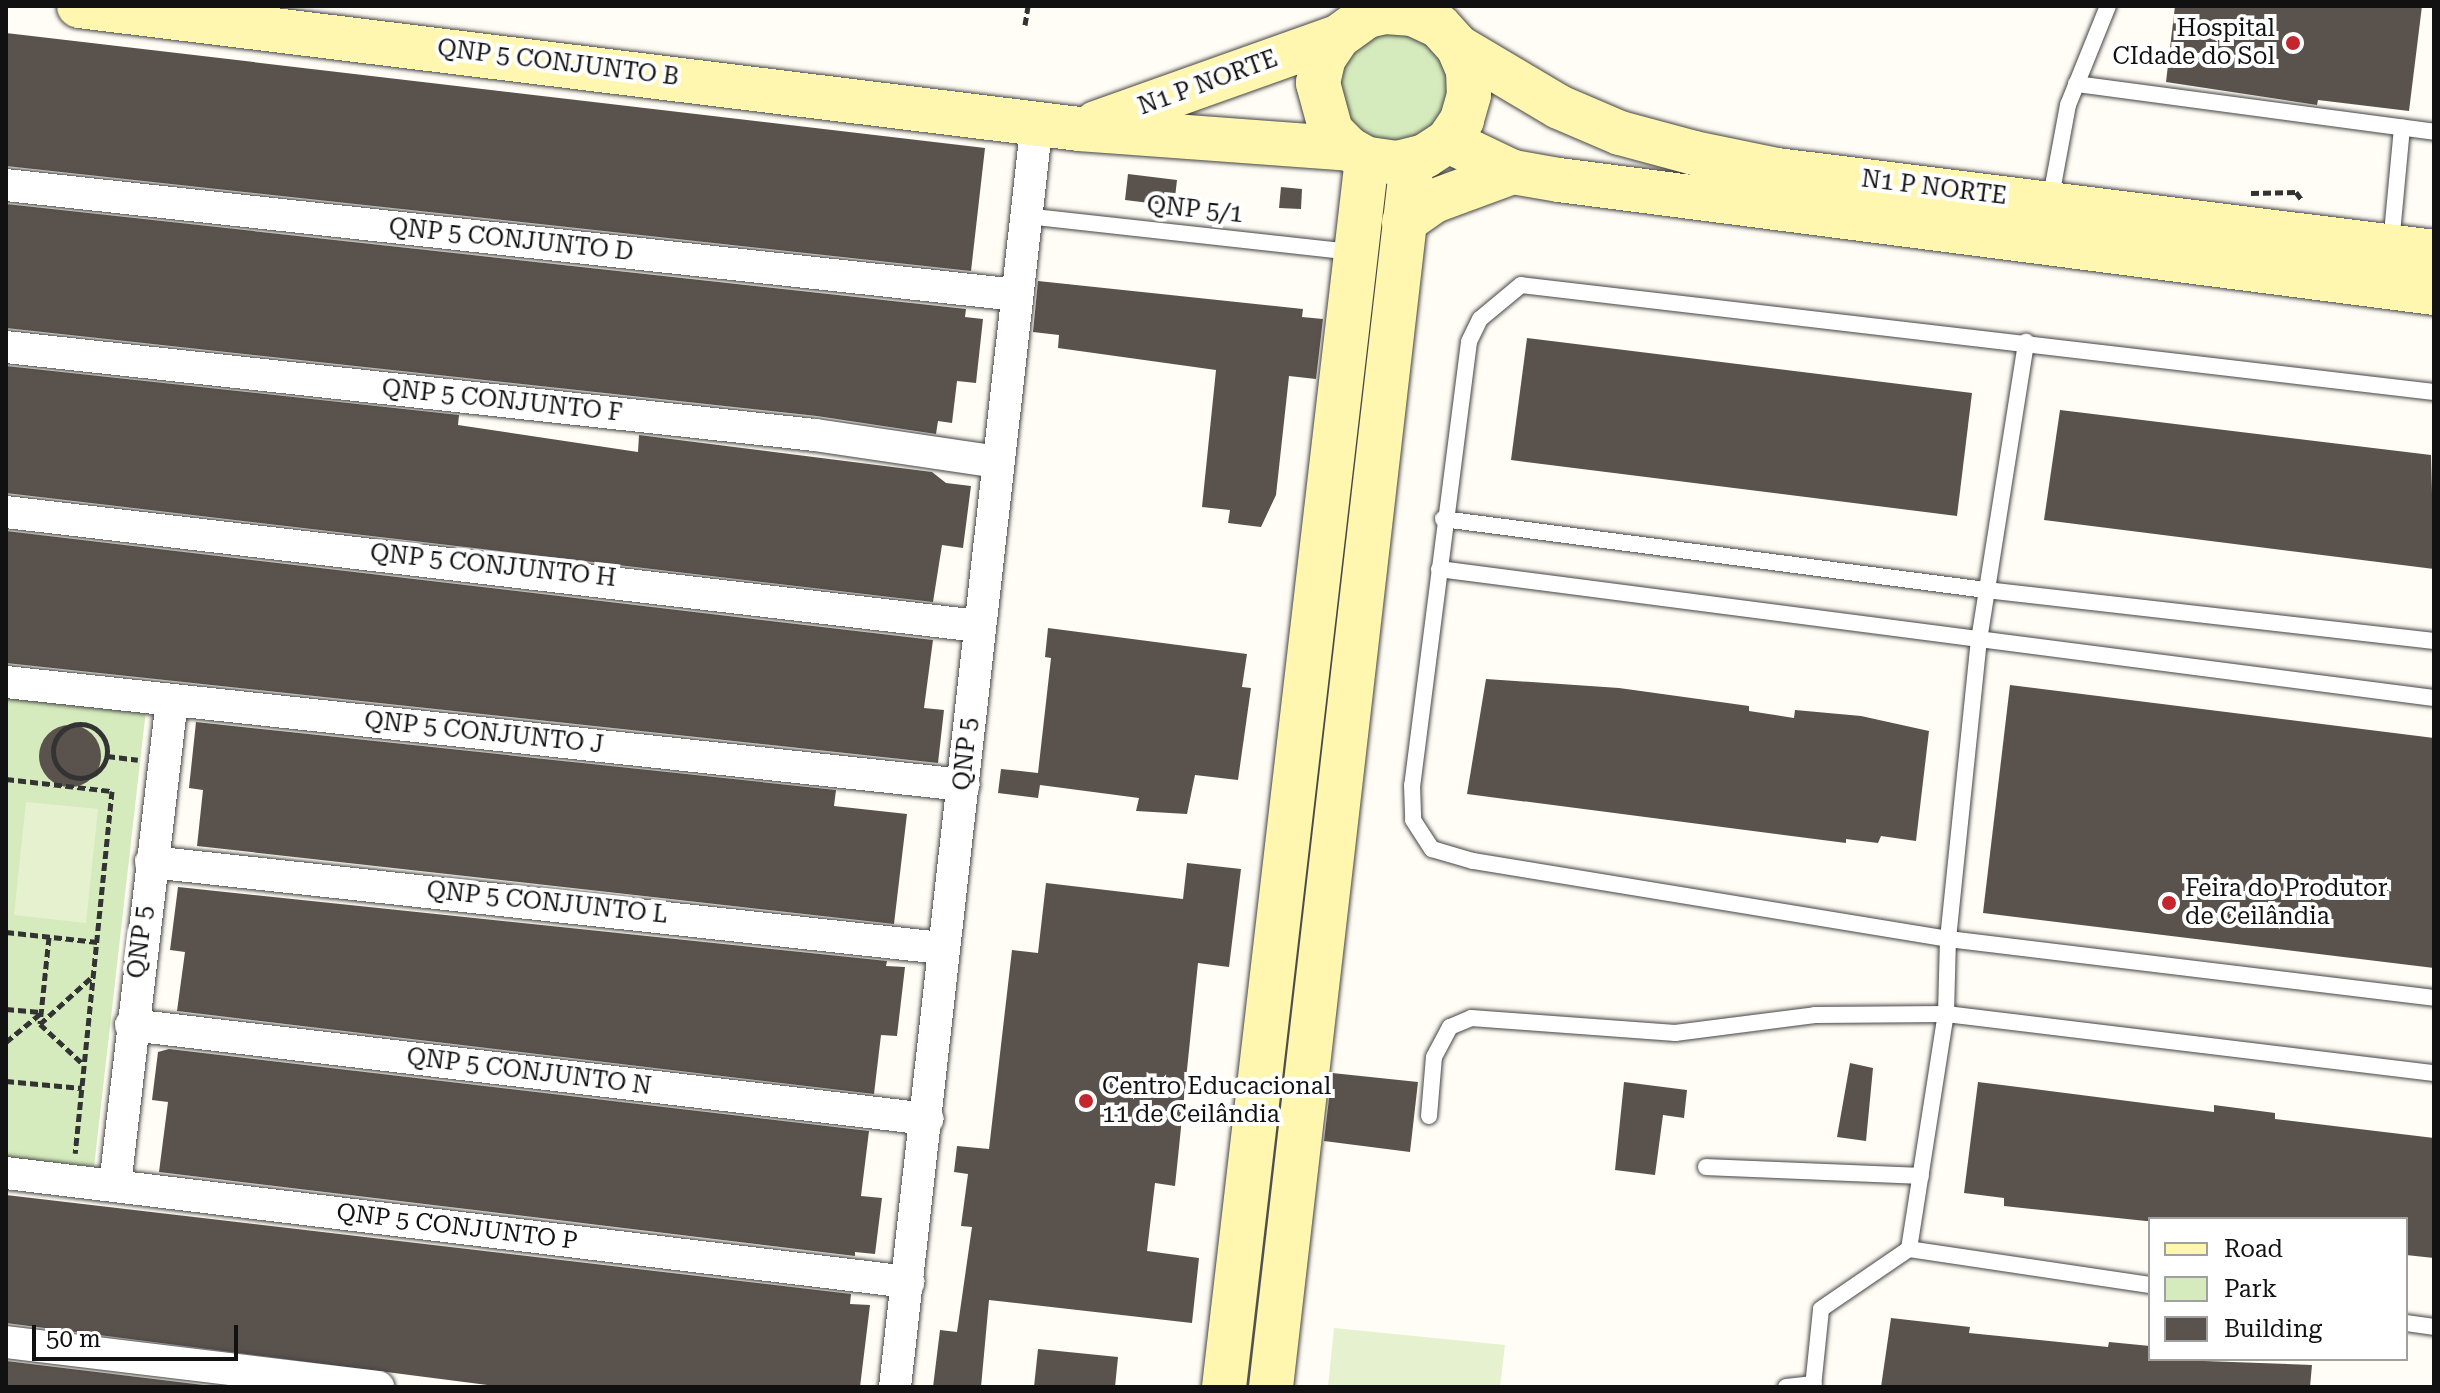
<!DOCTYPE html>
<meta charset="utf-8">
<style>
body{margin:0}
#map{position:relative;width:2440px;height:1393px;overflow:hidden;background:#fffdf5;font-family:"Roboto Serif",serif}
div>[style]{position:absolute}
.green>*{inset:0;background:#d5ebbd}
.pitch>*{inset:0;background:#e6f2cf}
.building>*{inset:0;background:#5a524d}
.round{border-radius:50%}
.path>*{height:5px;margin-top:-2.5px;transform-origin:0;background:repeating-linear-gradient(90deg,#333 0 8px,transparent 0 12px)}
.path>.ring{margin:-2.5px;padding:0;box-sizing:content-box;background:none;border:5px solid #333;border-radius:50%}
.roads{filter:drop-shadow(0 0 2px #444) drop-shadow(0 0 2px #444)}
.lane>*{height:16px;margin:-8px;padding:0 8px;transform-origin:8px;border-radius:8px;background:#fff}
.street>*{height:32px;margin:-16px;padding:0 16px;transform-origin:16px;border-radius:16px;background:#fff}
.secondary>*{height:44px;margin:-22px;padding:0 22px;transform-origin:22px;border-radius:22px;background:#fff6b0}
.dots>*{width:22px;height:22px;translate:-50% -50%;box-sizing:border-box;border:4px solid #fff;border-radius:50%}
span{translate:-50% -50%;white-space:nowrap;text-align:center;line-height:1.15;-webkit-text-stroke:8px #fff;paint-order:stroke}
.poi-label{font-size:24px;color:#111}
.right{translate:-100% -50%;text-align:right}
.left{translate:0 -50%;text-align:left}
.street-label{font-size:24px;color:#111}
.frame{position:absolute;inset:0;border:8px solid #111;pointer-events:none}
.legend{position:absolute;left:2148px;top:1217px;width:260px;height:144px;box-sizing:border-box;background:#fff;border:2px solid #a0a0a0;margin:0;padding:10px 14px;list-style:none;font-size:24px;color:#111}
.legend li{display:flex;align-items:center;gap:16px;height:40px}
.legend b{width:40px;border:2px solid #a0a0a0}
.scale{position:absolute;left:32px;top:1325px;width:206px;height:36px;box-sizing:border-box;border:4px solid #111;border-top:0;padding-left:10px;font-size:24px;line-height:28px;white-space:nowrap;color:#111;-webkit-text-stroke:6px #fff;paint-order:stroke}
</style>
<div id="map">
<div class="green">
<i style="clip-path:polygon(1377px 27px,1435px 42px,1453px 85px,1435px 127px,1393px 146px,1351px 129px,1333px 86px,1363px 34px)"></i>
<i style="clip-path:polygon(6px 695px,146px 710px,94px 1167px,6px 1157px)"></i>
</div>
<div class="pitch">
<i style="clip-path:polygon(26px 802px,98px 809px,86px 923px,14px 915px)"></i>
<i style="clip-path:polygon(1334px 1328px,1505px 1345px,1500px 1387px,1328px 1387px)"></i>
</div>
<div class="building">
<i style="clip-path:polygon(2175px 6px,2422px 6px,2409px 111px,2318px 100px,2317px 105px,2166px 82px)"></i>
<i style="clip-path:polygon(6px 33px,985px 148px,971px 271px,6px 166px)"></i>
<i style="clip-path:polygon(1128px 174px,1177px 180px,1174px 206px,1125px 200px)"></i>
<i style="clip-path:polygon(1281px 187px,1302px 189px,1301px 209px,1279px 208px)"></i>
<i style="clip-path:polygon(6px 204px,966px 309px,965px 317px,983px 319px,976px 383px,957px 381px,952px 423px,938px 421px,936px 434px,817px 416px,6px 328px)"></i>
<i style="clip-path:polygon(1038px 281px,1303px 309px,1302px 317px,1323px 319px,1316px 379px,1289px 376px,1276px 495px,1261px 527px,1228px 523px,1230px 510px,1202px 507px,1216px 370px,1058px 348px,1059px 335px,1033px 332px)"></i>
<i style="clip-path:polygon(1527px 338px,1972px 393px,1957px 516px,1511px 460px)"></i>
<i style="clip-path:polygon(6px 366px,459px 415px,458px 425px,638px 452px,639px 435px,932px 472px,946px 483px,971px 486px,963px 548px,942px 545px,933px 602px,6px 493px)"></i>
<i style="clip-path:polygon(2060px 410px,2431px 455px,2434px 569px,2044px 520px)"></i>
<i style="clip-path:polygon(6px 531px,933px 640px,924px 708px,944px 710px,938px 763px,6px 663px)"></i>
<i style="clip-path:polygon(1048px 628px,1247px 654px,1242px 687px,1251px 688px,1238px 780px,1195px 775px,1187px 814px,1136px 811px,1139px 798px,1040px 785px,1038px 798px,998px 793px,1001px 769px,1038px 773px,1051px 658px,1045px 657px)"></i>
<i style="clip-path:polygon(1486px 679px,1619px 688px,1749px 706px,1749px 711px,1794px 718px,1795px 710px,1861px 716px,1929px 731px,1916px 841px,1881px 836px,1878px 843px,1846px 839px,1846px 843px,1467px 794px)"></i>
<i style="clip-path:polygon(2010px 685px,2434px 738px,2434px 968px,1983px 913px)"></i>
<i style="clip-path:polygon(196px 722px,836px 790px,834px 806px,907px 814px,894px 924px,197px 846px,203px 790px,189px 788px)"></i>
<i class="round" style="left:39px;top:725px;width:62px;height:62px"></i>
<i style="clip-path:polygon(1187px 863px,1241px 869px,1229px 967px,1198px 963px,1175px 1186px,1155px 1183px,1147px 1251px,1199px 1258px,1192px 1323px,989px 1300px,981px 1387px,933px 1387px,940px 1330px,957px 1332px,972px 1227px,961px 1226px,968px 1174px,954px 1172px,957px 1146px,989px 1149px,1012px 950px,1038px 953px,1046px 883px,1183px 899px)"></i>
<i style="clip-path:polygon(178px 887px,887px 961px,886px 966px,905px 967px,897px 1036px,881px 1035px,874px 1094px,177px 1011px,185px 952px,170px 950px)"></i>
<i style="clip-path:polygon(169px 1049px,869px 1131px,861px 1196px,882px 1198px,875px 1254px,855px 1252px,855px 1256px,159px 1172px,168px 1102px,152px 1100px,158px 1052px)"></i>
<i style="clip-path:polygon(1850px 1063px,1873px 1068px,1866px 1141px,1837px 1137px)"></i>
<i style="clip-path:polygon(1332px 1073px,1418px 1082px,1410px 1152px,1324px 1141px)"></i>
<i style="clip-path:polygon(1624px 1082px,1687px 1090px,1684px 1118px,1663px 1115px,1655px 1175px,1615px 1170px)"></i>
<i style="clip-path:polygon(1978px 1082px,2214px 1112px,2214px 1105px,2275px 1113px,2275px 1119px,2434px 1138px,2434px 1258px,2406px 1255px,2406px 1219px,2146px 1221px,2004px 1206px,2004px 1198px,1964px 1193px)"></i>
<i style="clip-path:polygon(6px 1195px,851px 1294px,850px 1304px,870px 1305px,860px 1387px,503px 1387px,6px 1323px)"></i>
<i style="clip-path:polygon(1891px 1318px,1970px 1327px,1969px 1333px,2108px 1347px,2109px 1342px,2150px 1346px,2148px 1359px,2312px 1365px,2310px 1387px,1881px 1387px)"></i>
<i style="clip-path:polygon(1038px 1349px,1118px 1357px,1115px 1387px,1034px 1387px)"></i>
<i style="clip-path:polygon(6px 1361px,220px 1387px,6px 1387px)"></i>
</div>
<div class="path">
<i style="left:1025px;top:25px;width:19px;rotate:-81deg"></i>
<i style="left:2251px;top:193px;width:45px;rotate:-1.3deg"></i>
<i style="left:2296px;top:192px;width:9px;rotate:54deg"></i>
<i class="ring" style="left:53px;top:724px;width:49px;height:49px"></i>
<i style="left:107px;top:756px;width:31px;rotate:7deg"></i>
<i style="left:6px;top:779px;width:107px;rotate:6.5deg"></i>
<i style="left:112px;top:791px;width:364px;rotate:95.8deg"></i>
<i style="left:6px;top:932px;width:92px;rotate:6.3deg"></i>
<i style="left:49px;top:937px;width:87px;rotate:95.9deg"></i>
<i style="left:40px;top:1024px;width:72px;rotate:-42.2deg"></i>
<i style="left:6px;top:1009px;width:35px;rotate:5deg"></i>
<i style="left:40px;top:1024px;width:60px;rotate:43deg"></i>
<i style="left:6px;top:1042px;width:45px;rotate:-39.6deg"></i>
<i style="left:6px;top:1081px;width:76px;rotate:5.3deg"></i>
</div>
<div class="roads">
<div class="lane">
<i style="left:2076px;top:84px;width:361px;rotate:7.6deg"></i>
<i style="left:2050px;top:202px;width:99px;rotate:-79.5deg"></i>
<i style="left:2068px;top:105px;width:107px;rotate:-68deg"></i>
<i style="left:1026px;top:216px;width:330px;rotate:6.3deg"></i>
<i style="left:2391px;top:244px;width:117px;rotate:-84.6deg"></i>
<i style="left:2434px;top:392px;width:919px;rotate:-173.32deg"></i>
<i style="left:1521px;top:285px;width:53px;rotate:140.3deg"></i>
<i style="left:1480px;top:319px;width:25px;rotate:116deg"></i>
<i style="left:1469px;top:342px;width:447px;rotate:97.3deg"></i>
<i style="left:1412px;top:785px;width:35px;rotate:88deg"></i>
<i style="left:1413px;top:820px;width:35px;rotate:57deg"></i>
<i style="left:1432px;top:849px;width:43px;rotate:16.3deg"></i>
<i style="left:1473px;top:861px;width:481px;rotate:9.3deg"></i>
<i style="left:1948px;top:939px;width:490px;rotate:6.9deg"></i>
<i style="left:1443px;top:519px;width:548px;rotate:7.45deg"></i>
<i style="left:1986px;top:590px;width:451px;rotate:6.5deg"></i>
<i style="left:1439px;top:569px;width:1003px;rotate:7.39deg"></i>
<i style="left:1429px;top:1116px;width:59px;rotate:-85.2deg"></i>
<i style="left:1434px;top:1057px;width:34px;rotate:-62deg"></i>
<i style="left:1450px;top:1027px;width:23px;rotate:-23deg"></i>
<i style="left:1471px;top:1018px;width:205px;rotate:4.2deg"></i>
<i style="left:1675px;top:1033px;width:141px;rotate:-7.3deg"></i>
<i style="left:1815px;top:1015px;width:131px;rotate:-0.4deg"></i>
<i style="left:1946px;top:1014px;width:492px;rotate:6.9deg"></i>
<i style="left:1706px;top:1167px;width:215px;rotate:2.4deg"></i>
<i style="left:1909px;top:1249px;width:238px;rotate:-81.1deg"></i>
<i style="left:1946px;top:1014px;width:75px;rotate:-88.5deg"></i>
<i style="left:1948px;top:939px;width:301px;rotate:-84.1deg"></i>
<i style="left:1979px;top:640px;width:302px;rotate:-81deg"></i>
<i style="left:2406px;top:1323px;width:28px;rotate:8deg"></i>
<i style="left:1786px;top:1387px;width:28px;rotate:-6deg"></i>
<i style="left:1813px;top:1387px;width:78px;rotate:-84.1deg"></i>
<i style="left:1821px;top:1309px;width:107px;rotate:-34.3deg"></i>
<i style="left:1909px;top:1249px;width:244px;rotate:8.5deg"></i>
</div>
<div class="street">
<i style="left:6px;top:185px;width:1017px;rotate:6.21deg"></i>
<i style="left:6px;top:347px;width:814px;rotate:6.21deg"></i>
<i style="left:815px;top:435px;width:185px;rotate:8.4deg"></i>
<i style="left:6px;top:512px;width:979px;rotate:6.69deg"></i>
<i style="left:6px;top:682px;width:963px;rotate:6.14deg"></i>
<i style="left:151px;top:862px;width:796px;rotate:6.21deg"></i>
<i style="left:131px;top:1025px;width:802px;rotate:6.73deg"></i>
<i style="left:6px;top:1173px;width:909px;rotate:6.89deg"></i>
<i style="left:115px;top:1185px;width:488px;rotate:-83.3deg"></i>
<i style="left:6px;top:1342px;width:375px;rotate:6.9deg"></i>
<i style="left:895px;top:1387px;width:1273px;rotate:-83.6deg"></i>
</div>
<div class="secondary">
<i style="left:79px;top:6px;width:1008px;rotate:7.01deg"></i>
<i style="left:1079px;top:129px;width:271px;rotate:4.2deg"></i>
<i style="left:1458px;top:47px;width:117px;rotate:30.7deg"></i>
<i style="left:1559px;top:107px;width:66px;rotate:23.1deg"></i>
<i style="left:1620px;top:133px;width:77px;rotate:15.1deg"></i>
<i style="left:1694px;top:153px;width:85px;rotate:11.6deg"></i>
<i style="left:1777px;top:170px;width:662px;rotate:7.11deg"></i>
<i style="left:1096px;top:123px;width:257px;rotate:-19.6deg"></i>
<i style="left:1338px;top:37px;width:36px;rotate:-36deg"></i>
<i style="left:1367px;top:16px;width:18px;rotate:-13deg"></i>
<i style="left:1385px;top:12px;width:28px;rotate:4deg"></i>
<i style="left:1413px;top:14px;width:29px;rotate:25deg"></i>
<i style="left:1439px;top:26px;width:28px;rotate:48deg"></i>
<i style="left:1458px;top:47px;width:25px;rotate:67deg"></i>
<i style="left:1468px;top:70px;width:25px;rotate:88deg"></i>
<i style="left:1469px;top:95px;width:26px;rotate:106deg"></i>
<i style="left:1462px;top:120px;width:25px;rotate:124deg"></i>
<i style="left:1448px;top:141px;width:27px;rotate:147deg"></i>
<i style="left:1425px;top:156px;width:29px;rotate:166deg"></i>
<i style="left:1397px;top:163px;width:30px;rotate:-172deg"></i>
<i style="left:1367px;top:159px;width:21px;rotate:-151deg"></i>
<i style="left:1349px;top:149px;width:25px;rotate:-135deg"></i>
<i style="left:1331px;top:131px;width:50px;rotate:-105.2deg"></i>
<i style="left:1318px;top:83px;width:26px;rotate:-77deg"></i>
<i style="left:1324px;top:58px;width:25px;rotate:-56deg"></i>
<i style="left:1448px;top:141px;width:72px;rotate:25.5deg"></i>
<i style="left:1513px;top:172px;width:47px;rotate:9.9deg"></i>
<i style="left:1559px;top:180px;width:882px;rotate:7.36deg"></i>
<i style="left:1404px;top:222px;width:37px;rotate:-35deg"></i>
<i style="left:1434px;top:201px;width:84px;rotate:-20.2deg"></i>
<i style="left:1224px;top:1387px;width:1236px;rotate:-83.36deg"></i>
<i style="left:1271px;top:1387px;width:1234px;rotate:-83.44deg"></i>
</div>
</div>
<div class="dots">
<i style="left:2293px;top:43px;background:#c4262e"></i>
<i style="left:2169px;top:903px;background:#c4262e"></i>
<i style="left:1086px;top:1101px;background:#c4262e"></i>
</div>
<div class="poi-label">
<span class="right" style="left:2275px;top:43px">Hospital<br>CIdade do Sol</span>
<span class="left" style="left:2185px;top:903px">Feira do Produtor<br>de Ceilândia</span>
<span class="left" style="left:1102px;top:1101px">Centro Educacional<br>11 de Ceilândia</span>
</div>
<div class="street-label">
<span style="left:558px;top:63px;rotate:7deg">QNP 5 CONJUNTO B</span>
<span style="left:1208px;top:83px;rotate:-20deg">N1 P NORTE</span>
<span style="left:1934px;top:188px;rotate:7deg">N1 P NORTE</span>
<span style="left:1195px;top:210px;rotate:6deg">QNP 5/1</span>
<span style="left:511px;top:240px;rotate:6deg">QNP 5 CONJUNTO D</span>
<span style="left:502px;top:401px;rotate:6deg">QNP 5 CONJUNTO F</span>
<span style="left:493px;top:566px;rotate:6deg">QNP 5 CONJUNTO H</span>
<span style="left:484px;top:733px;rotate:6deg">QNP 5 CONJUNTO J</span>
<span style="left:966px;top:754px;rotate:-84deg">QNP 5</span>
<span style="left:547px;top:903px;rotate:6deg">QNP 5 CONJUNTO L</span>
<span style="left:141px;top:942px;rotate:-83deg">QNP 5</span>
<span style="left:529px;top:1072px;rotate:7deg">QNP 5 CONJUNTO N</span>
<span style="left:457px;top:1227px;rotate:7deg">QNP 5 CONJUNTO P</span>
</div>
<div class="frame"></div>
<ul class="legend">
<li><b style="height:10px;background:#fff6b0"></b>Road</li>
<li><b style="height:22px;background:#d5ebbd"></b>Park</li>
<li><b style="height:22px;background:#5a524d"></b>Building</li>
</ul>
<div class="scale">50 m</div>
</div>
